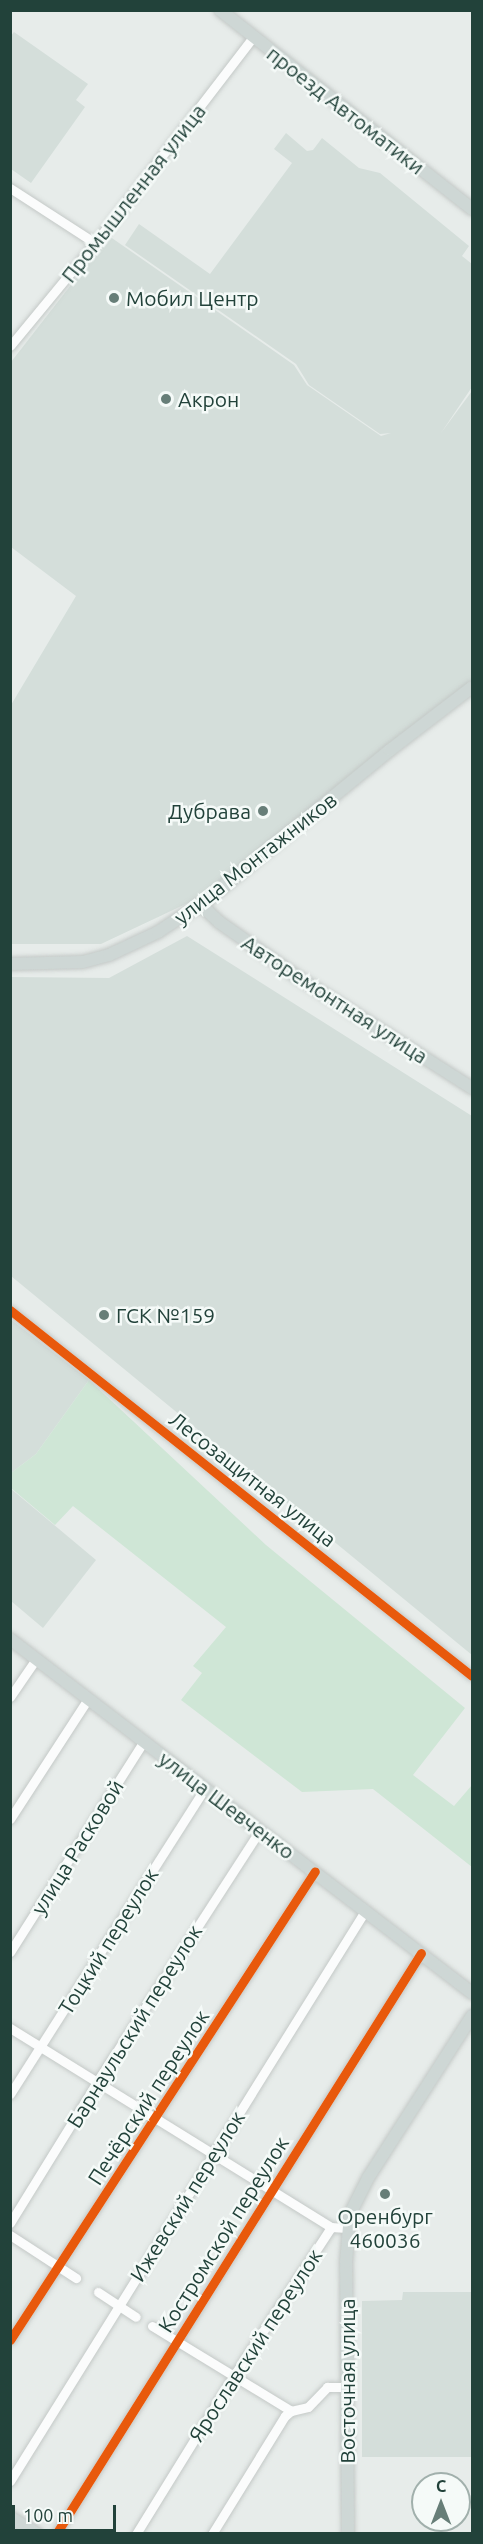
<!DOCTYPE html>
<meta charset="utf-8">
<style>
body{margin:0}
#map{position:relative;width:483px;height:2544px;overflow:hidden;background:#e7ecea;font-family:Ubuntu,sans-serif}
div>[style]{position:absolute}
.built>*{inset:0;background:#d4deda}
.green>*{inset:0;background:#cfe6d6}
.roads{filter:drop-shadow(0 0 2px #c4c9c7) drop-shadow(0 0 2px #c4c9c7)}
.minor>*{height:9px;margin:-4.5px;padding:0 4.5px;transform-origin:4.5px;border-radius:4.5px;background:#fbfcfc}
.major>*{height:12px;margin:-6px;padding:0 6px;transform-origin:6px;border-radius:6px;background:#ced7d5}
.cycleway>*{height:9px;margin:-4.5px;padding:0 4.5px;transform-origin:4.5px;border-radius:4.5px;background:#e8590c}
.dots>*{width:16px;height:16px;translate:-50% -50%;box-sizing:border-box;border:3px solid #f5faf8;border-radius:50%}
span{translate:-50% -50%;white-space:nowrap;text-align:center;line-height:1.15;-webkit-text-stroke:5px #f5faf8;paint-order:stroke}
.street-label{font-size:21px;color:#22423a}
.poi-label{font-size:21px;color:#22423a}
.left{translate:0 -50%;text-align:left}
.right{translate:-100% -50%;text-align:right}
.frame{position:absolute;inset:0;border:12px solid #22423a;pointer-events:none}
.north{position:absolute;left:411px;top:2472px;width:60px;height:60px;box-sizing:border-box;background:#f5faf8;border:2px solid #a1b0ac;border-radius:50%;rotate:0deg;font-size:16px;font-weight:700;line-height:24px;text-align:center;color:#22423a}
.north::after{content:'';display:block;margin:auto;width:21px;height:27px;background:#677e78;clip-path:polygon(50% 0,100% 100%,50% 72%,0 100%)}
.scale{position:absolute;left:12px;top:2505px;width:104px;height:27px;box-sizing:border-box;border:3px solid #22423a;border-top:0;padding-left:8px;font-size:18px;line-height:21px;white-space:nowrap;color:#22423a;-webkit-text-stroke:4px #f5faf8;paint-order:stroke}
</style>
<div id="map">
<div class="built">
<i style="clip-path:polygon(14px 32px,88px 84px,76px 100px,85px 107px,31px 183px,11px 169px,10px 37px)"></i>
<i style="clip-path:polygon(286px 133px,307px 151px,313px 150px,322px 138px,359px 168px,380px 173px,469px 246px,462px 256px,472px 264px,472px 387px,441px 433px,472px 391px,472px 682px,209px 893px,101px 944px,11px 944px,11px 705px,76px 596px,11px 547px,11px 362px,109px 236px,294px 365px,307px 385px,381px 436px,391px 433px,380px 434px,309px 385px,296px 364px,125px 245px,139px 224px,210px 274px,292px 163px,274px 149px)"></i>
<i style="clip-path:polygon(187px 936px,472px 1116px,472px 1655px,11px 1276px,11px 977px,109px 978px)"></i>
<i style="clip-path:polygon(10px 1319px,89px 1380px,36px 1454px,11px 1473px)"></i>
<i style="clip-path:polygon(10px 1488px,96px 1560px,43px 1628px,11px 1601px)"></i>
<i style="clip-path:polygon(403px 2292px,472px 2292px,472px 2457px,362px 2457px,362px 2301px,402px 2300px)"></i>
</div>
<div class="green">
<i style="clip-path:polygon(89px 1380px,266px 1545px,465px 1708px,413px 1775px,454px 1806px,472px 1785px,472px 1867px,373px 1789px,302px 1792px,181px 1700px,202px 1673px,193px 1666px,226px 1627px,73px 1506px,55px 1525px,11px 1488px,11px 1473px,36px 1454px)"></i>
</div>
<div class="roads">
<div class="minor">
<i style="left:10px;top:188px;width:101px;rotate:32.9deg"></i>
<i style="left:10px;top:346px;width:134px;rotate:-50.5deg"></i>
<i style="left:95px;top:243px;width:260px;rotate:-52.5deg"></i>
<i style="left:10px;top:1310px;width:589px;rotate:38.39deg"></i>
<i style="left:10px;top:1697px;width:46px;rotate:-55.6deg"></i>
<i style="left:10px;top:1819px;width:143px;rotate:-57deg"></i>
<i style="left:10px;top:1952px;width:250px;rotate:-57.6deg"></i>
<i style="left:10px;top:2028px;width:378px;rotate:31.8deg"></i>
<i style="left:10px;top:2094px;width:363px;rotate:-57.5deg"></i>
<i style="left:10px;top:2223px;width:166px;rotate:-58.3deg"></i>
<i style="left:97px;top:2082px;width:300px;rotate:-57.1deg"></i>
<i style="left:10px;top:2235px;width:79px;rotate:33.1deg"></i>
<i style="left:98px;top:2292px;width:45px;rotate:33.3deg"></i>
<i style="left:152px;top:2326px;width:163px;rotate:31.4deg"></i>
<i style="left:10px;top:2340px;width:559px;rotate:-56.96deg"></i>
<i style="left:10px;top:2481px;width:672px;rotate:-58.09deg"></i>
<i style="left:56px;top:2534px;width:686px;rotate:-57.86deg"></i>
<i style="left:136px;top:2534px;width:185px;rotate:-58.3deg"></i>
<i style="left:233px;top:2377px;width:179px;rotate:-56.8deg"></i>
<i style="left:331px;top:2227px;width:16px;rotate:4deg"></i>
<i style="left:212px;top:2534px;width:139px;rotate:-58.3deg"></i>
<i style="left:285px;top:2416px;width:8px;rotate:-40deg"></i>
<i style="left:291px;top:2411px;width:17px;rotate:-13deg"></i>
<i style="left:308px;top:2407px;width:28px;rotate:-46deg"></i>
<i style="left:327px;top:2387px;width:19px"></i>
</div>
<div class="major">
<i style="left:220px;top:10px;width:321px;rotate:38.3deg"></i>
<i style="left:201px;top:905px;width:25px;rotate:43deg"></i>
<i style="left:219px;top:922px;width:94px;rotate:35deg"></i>
<i style="left:296px;top:976px;width:209px;rotate:32.5deg"></i>
<i style="left:10px;top:964px;width:73px;rotate:-1.6deg"></i>
<i style="left:83px;top:962px;width:27px;rotate:-15deg"></i>
<i style="left:109px;top:955px;width:54px;rotate:-25.1deg"></i>
<i style="left:158px;top:932px;width:60px;rotate:-33.4deg"></i>
<i style="left:208px;top:899px;width:235px;rotate:-39.3deg"></i>
<i style="left:390px;top:750px;width:103px;rotate:-37.5deg"></i>
<i style="left:10px;top:1639px;width:582px;rotate:37.46deg"></i>
<i style="left:10px;top:2517px;width:32px;rotate:32deg"></i>
<i style="left:348px;top:2534px;width:272px;rotate:-90.4deg"></i>
<i style="left:346px;top:2262px;width:48px;rotate:-85.2deg"></i>
<i style="left:350px;top:2214px;width:40px;rotate:-63.4deg"></i>
<i style="left:368px;top:2178px;width:193px;rotate:-57.3deg"></i>
</div>
</div>
<div class="cycleway">
<i style="left:10px;top:1310px;width:589px;rotate:38.39deg"></i>
<i style="left:10px;top:2340px;width:559px;rotate:-56.96deg"></i>
<i style="left:56px;top:2534px;width:686px;rotate:-57.86deg"></i>
</div>
<div class="dots">
<i style="left:114px;top:298px;background:#677e78"></i>
<i style="left:166px;top:399px;background:#677e78"></i>
<i style="left:263px;top:811px;background:#677e78"></i>
<i style="left:104px;top:1315px;background:#677e78"></i>
<i style="left:385px;top:2194px;background:#677e78"></i>
</div>
<div class="street-label">
<span style="left:346px;top:110px;rotate:38deg">проезд Автоматики</span>
<span style="left:133px;top:193px;rotate:-52deg">Промышленная улица</span>
<span style="left:255px;top:858px;rotate:-38deg">улица Монтажников</span>
<span style="left:335px;top:999px;rotate:33deg">Авторемонтная улица</span>
<span style="left:253px;top:1479px;rotate:38deg">Лесозащитная улица</span>
<span style="left:227px;top:1805px;rotate:37deg">улица Шевченко</span>
<span style="left:77px;top:1847px;rotate:-58deg">улица Расковой</span>
<span style="left:108px;top:1941px;rotate:-58deg">Тоцкий переулок</span>
<span style="left:134px;top:2026px;rotate:-58deg">Барнаульский переулок</span>
<span style="left:148px;top:2097px;rotate:-57deg">Печёрский переулок</span>
<span style="left:187px;top:2196px;rotate:-58deg">Ижевский переулок</span>
<span style="left:223px;top:2234px;rotate:-58deg">Костромской переулок</span>
<span style="left:255px;top:2345px;rotate:-57deg">Ярославский переулок</span>
<span style="left:347px;top:2381px;rotate:-90deg">Восточная улица</span>
</div>
<div class="poi-label">
<span class="left" style="left:126px;top:298px">Мобил Центр</span>
<span class="left" style="left:178px;top:399px">Акрон</span>
<span class="right" style="left:251px;top:811px">Дубрава</span>
<span class="left" style="left:116px;top:1315px">ГСК №159</span>
<span style="left:385px;top:2228px">Оренбург<br>460036</span>
</div>
<div class="frame"></div>
<div class="north">С</div>
<div class="scale">100 m</div>
</div>
